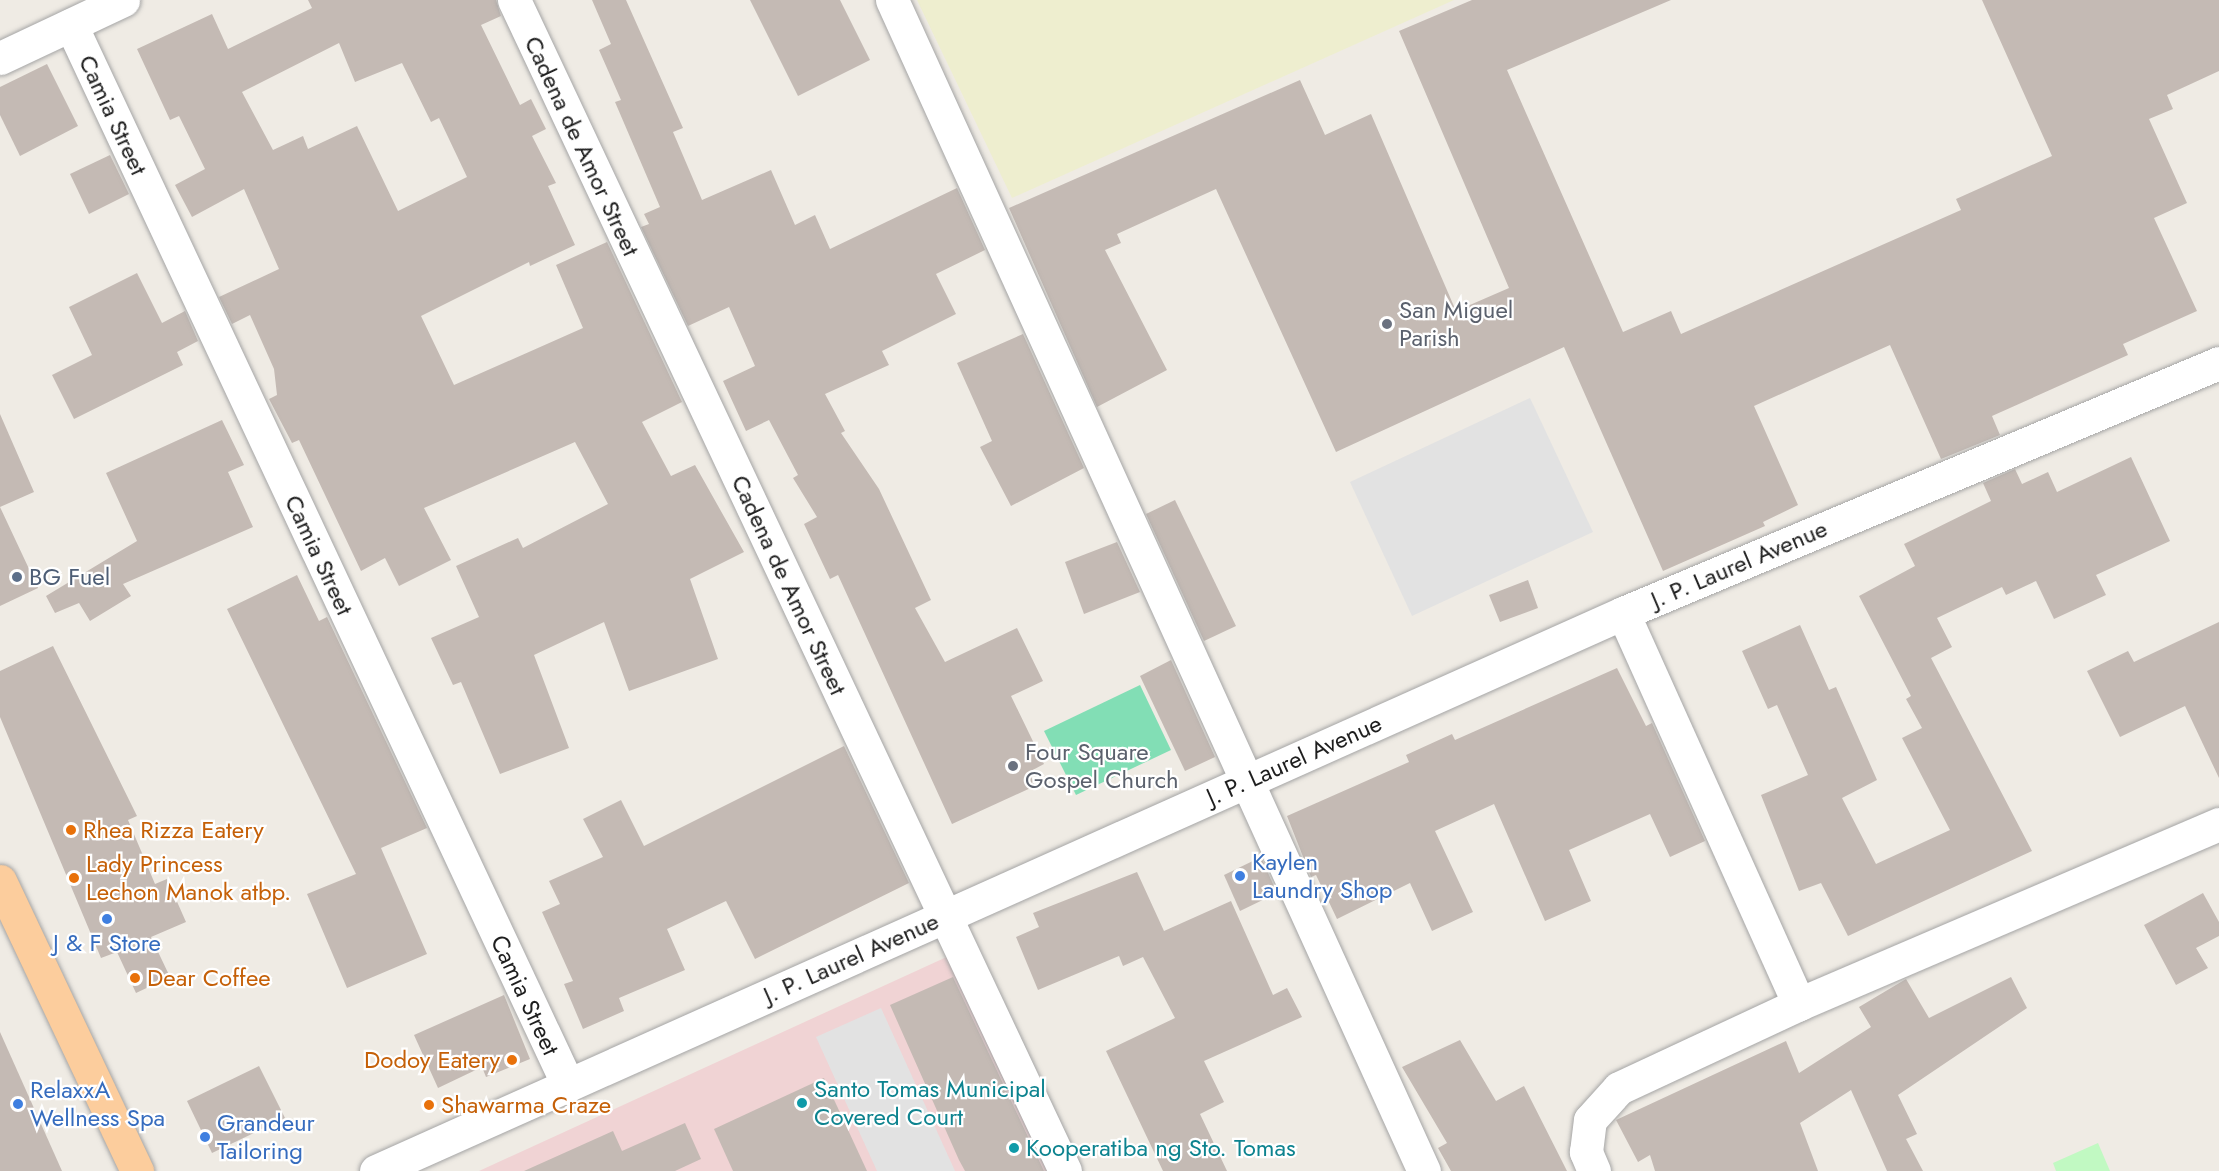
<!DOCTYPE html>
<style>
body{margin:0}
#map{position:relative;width:2219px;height:1171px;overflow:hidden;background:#efebe4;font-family:Jost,sans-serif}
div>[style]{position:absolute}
.commercial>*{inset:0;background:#f0d3d4}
.farmland>*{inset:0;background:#eeeecf}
.park>*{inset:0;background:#c1f9c2}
.pitch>*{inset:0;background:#82deb5}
.parking>*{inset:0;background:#e2e2e2}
.building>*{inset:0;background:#c4bab4}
.roads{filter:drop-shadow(0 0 2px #a5a5a5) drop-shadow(0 0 2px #a5a5a5)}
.minor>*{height:33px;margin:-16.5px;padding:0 16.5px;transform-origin:16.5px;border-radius:16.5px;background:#fff}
.major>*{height:33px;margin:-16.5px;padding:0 16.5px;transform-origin:16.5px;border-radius:16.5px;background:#fccd9d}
.dots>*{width:16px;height:16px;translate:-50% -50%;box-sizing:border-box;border:3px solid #fff;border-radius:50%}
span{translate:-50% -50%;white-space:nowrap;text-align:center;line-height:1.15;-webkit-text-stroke:4.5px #fff;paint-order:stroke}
.street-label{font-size:24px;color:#1e1e1e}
.worship-label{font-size:24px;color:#5b616d}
.left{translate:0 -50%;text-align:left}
.service-label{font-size:24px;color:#4e5e75}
.food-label{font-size:24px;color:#c56008}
.right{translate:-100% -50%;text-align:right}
.shop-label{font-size:24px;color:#366cbe}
.culture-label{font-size:24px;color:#0d838f}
</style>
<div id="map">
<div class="commercial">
<i style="clip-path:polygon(951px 955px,1049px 1171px,479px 1171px)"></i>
</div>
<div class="farmland">
<i style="clip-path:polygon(917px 0,1454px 0,1012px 198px)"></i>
</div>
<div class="park">
<i style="clip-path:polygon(2098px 1143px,2110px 1171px,2056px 1171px,2053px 1163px)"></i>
</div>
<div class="pitch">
<i style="clip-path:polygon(1140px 685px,1171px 750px,1076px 795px,1044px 731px)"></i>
</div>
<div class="parking">
<i style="clip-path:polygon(1530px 398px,1593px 532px,1412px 616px,1350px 482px)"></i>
<i style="clip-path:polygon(881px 1008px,955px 1171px,877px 1171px,816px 1037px)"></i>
</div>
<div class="building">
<i style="clip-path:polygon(evenodd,308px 0,496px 0,501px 16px,481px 25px,520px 105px,531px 99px,546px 129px,532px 136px,556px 183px,548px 186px,575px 245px,530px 266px,529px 262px,421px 316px,454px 385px,583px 328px,556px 265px,607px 242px,682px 402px,642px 422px,671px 476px,695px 465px,744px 552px,690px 579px,718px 659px,629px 691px,604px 622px,534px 655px,569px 748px,500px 774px,461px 682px,453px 685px,431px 638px,479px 617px,456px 566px,518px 538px,523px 548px,608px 504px,575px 442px,424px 508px,451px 560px,399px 586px,385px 558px,361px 571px,299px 440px,292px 443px,269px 399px,277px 395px,274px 369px,250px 315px,232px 324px,219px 297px,279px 269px,244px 189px,192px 217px,175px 185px,205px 169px,179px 116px,170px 120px,137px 49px,212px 14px,228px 49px,312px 8px,308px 0,339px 43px,355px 82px,402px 63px,431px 122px,439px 118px,467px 177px,398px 211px,357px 126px,308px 149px,303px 136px,273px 150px,242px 92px,339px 43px)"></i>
<i style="clip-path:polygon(592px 0,626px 0,683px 128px,673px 132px,702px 200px,771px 170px,795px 225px,815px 215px,830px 249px,957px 188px,985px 250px,936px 274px,956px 314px,882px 351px,889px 365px,825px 394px,845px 431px,841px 433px,879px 489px,931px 600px,915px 608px,945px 662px,1017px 628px,1043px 681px,1011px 696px,1044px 764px,1029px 772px,1035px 786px,952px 824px,838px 575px,830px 579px,804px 524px,817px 517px,793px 478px,798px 475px,769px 420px,746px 431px,723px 381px,755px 366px,729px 307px,688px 326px,641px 227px,649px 224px,644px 214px,660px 207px,615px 102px,621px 100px,599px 50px,611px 44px)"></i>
<i style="clip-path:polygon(750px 0,840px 0,870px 60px,798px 96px)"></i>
<i style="clip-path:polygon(1472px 0,1671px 0,1507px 70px,1623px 332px,1671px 311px,1681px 334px,1961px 210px,1956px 199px,2052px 156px,1982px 0,2219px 0,2219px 71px,2167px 95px,2173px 109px,2149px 119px,2187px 203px,2154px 218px,2197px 311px,2123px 344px,2128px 355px,1992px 416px,2000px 435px,1941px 459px,1890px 345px,1754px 406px,1798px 505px,1763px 522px,1765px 526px,1663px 571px,1564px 347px,1336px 452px,1216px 189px,1117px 234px,1121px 243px,1105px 250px,1167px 370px,1097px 407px,1009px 208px,1300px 80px,1325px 135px,1371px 114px,1456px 311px,1509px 288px,1399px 31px)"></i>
<i style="clip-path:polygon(47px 64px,78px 126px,20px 156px,0 115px,0 87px)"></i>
<i style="clip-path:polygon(110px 155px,129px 194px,89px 214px,70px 174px)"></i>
<i style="clip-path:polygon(137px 273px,162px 323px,185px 311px,198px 341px,177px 352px,183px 365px,74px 419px,52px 375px,92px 355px,69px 307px)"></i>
<i style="clip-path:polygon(1023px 334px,1084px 468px,1011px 506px,980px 447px,992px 441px,957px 363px)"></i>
<i style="clip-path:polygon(0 414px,34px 492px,0 507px,38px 588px,0 606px)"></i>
<i style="clip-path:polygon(222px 420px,244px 465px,228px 472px,253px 527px,123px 584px,131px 596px,90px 621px,79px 603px,55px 613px,46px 596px,137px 541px,106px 473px)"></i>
<i style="clip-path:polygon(2131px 457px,2170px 541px,2096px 575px,2106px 595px,2054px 619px,2036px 581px,2006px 595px,2002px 587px,1937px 618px,1952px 647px,1931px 658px,2032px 851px,1848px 936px,1821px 883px,1799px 891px,1761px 795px,1808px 775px,1777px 705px,1768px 709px,1742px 651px,1800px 625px,1829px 690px,1836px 687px,1877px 780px,1842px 798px,1876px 864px,1950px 830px,1902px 738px,1922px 728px,1906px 699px,1911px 696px,1859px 596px,1915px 566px,1904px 544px,1991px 501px,1983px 483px,2015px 469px,2022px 484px,2048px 472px,2057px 492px)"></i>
<i style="clip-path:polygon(1175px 500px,1236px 626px,1204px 641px,1146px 514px)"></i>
<i style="clip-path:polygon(1117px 542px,1140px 592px,1084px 614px,1065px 562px)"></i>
<i style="clip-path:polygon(297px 575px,319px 621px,327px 617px,427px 828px,381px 848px,427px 954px,347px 988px,307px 894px,356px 874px,227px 609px)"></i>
<i style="clip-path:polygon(1528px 580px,1538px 608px,1500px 622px,1489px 595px)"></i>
<i style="clip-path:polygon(2219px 622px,2219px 778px,2185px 706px,2120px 737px,2087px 671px,2128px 651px,2134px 662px)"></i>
<i style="clip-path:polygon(53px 646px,137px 816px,128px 820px,155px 884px,167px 879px,186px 922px,151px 937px,170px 977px,136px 993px,117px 952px,101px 958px,0 717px,0 671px)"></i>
<i style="clip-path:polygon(1171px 660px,1215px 757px,1185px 771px,1140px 676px)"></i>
<i style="clip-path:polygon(1617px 668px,1646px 726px,1652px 723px,1705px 841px,1670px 857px,1650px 814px,1569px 850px,1591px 901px,1545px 921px,1494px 804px,1435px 831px,1473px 912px,1432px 931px,1410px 883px,1337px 919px,1316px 875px,1311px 877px,1287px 816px,1409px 762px,1406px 755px,1452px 734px,1455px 740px)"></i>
<i style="clip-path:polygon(844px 746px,909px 883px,755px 959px,726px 901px,667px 929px,685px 970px,619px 998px,624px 1011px,583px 1029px,564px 984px,573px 981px,542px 912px,560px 904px,549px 881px,603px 857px,583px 819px,621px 800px,644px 846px)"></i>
<i style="clip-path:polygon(1261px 857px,1277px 893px,1240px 911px,1224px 875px)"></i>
<i style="clip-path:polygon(1137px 872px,1164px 931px,1231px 901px,1273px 995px,1287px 988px,1302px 1017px,1204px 1061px,1224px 1102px,1200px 1114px,1227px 1171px,1163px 1171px,1106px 1051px,1175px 1018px,1143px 957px,1123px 966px,1119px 956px,1038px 990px,1016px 937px,1039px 927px,1033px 913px)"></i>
<i style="clip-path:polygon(2203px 893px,2219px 922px,2219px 936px,2196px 948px,2208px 968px,2176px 985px,2144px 925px)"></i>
<i style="clip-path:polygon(953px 977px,1036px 1154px,1044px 1171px,965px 1171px,959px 1160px,890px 1005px)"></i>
<i style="clip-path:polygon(2011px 977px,2027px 1008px,1898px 1095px,1917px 1134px,1906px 1139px,1923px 1171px,1887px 1171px,1851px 1090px,1800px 1123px,1818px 1171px,1655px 1171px,1650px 1155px,1638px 1162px,1616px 1120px,1786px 1041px,1799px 1073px,1871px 1027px,1859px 1007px,1906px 979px,1929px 1018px)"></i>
<i style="clip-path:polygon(504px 995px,530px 1059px,486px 1077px,482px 1067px,438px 1088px,414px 1035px)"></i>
<i style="clip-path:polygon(0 1032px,62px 1171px,0 1171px)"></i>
<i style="clip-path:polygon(1460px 1040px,1496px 1101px,1524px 1086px,1567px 1171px,1451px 1171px,1438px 1148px,1447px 1143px,1402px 1067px)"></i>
<i style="clip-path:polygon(259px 1066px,285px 1118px,212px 1153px,187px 1101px)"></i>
<i style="clip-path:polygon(824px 1078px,867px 1171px,733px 1171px,714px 1129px)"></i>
<i style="clip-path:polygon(685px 1123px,701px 1159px,675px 1171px,524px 1171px,613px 1131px,622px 1151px)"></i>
</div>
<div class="roads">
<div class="minor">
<i style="left:514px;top:0;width:1294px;rotate:64.8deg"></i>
<i style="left:892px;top:0;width:1286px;rotate:65.57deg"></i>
<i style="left:71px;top:25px;width:1171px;rotate:64.88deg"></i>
<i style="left:0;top:58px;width:136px;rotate:-25.2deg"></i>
<i style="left:1623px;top:613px;width:429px;rotate:65.8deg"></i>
<i style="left:376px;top:1171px;width:1366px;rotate:-24.11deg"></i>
<i style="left:1623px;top:613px;width:646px;rotate:-22.76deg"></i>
<i style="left:1594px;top:1171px;width:21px;rotate:-113deg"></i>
<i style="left:1586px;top:1152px;width:32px;rotate:-83deg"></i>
<i style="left:1590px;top:1120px;width:43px;rotate:-47.8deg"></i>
<i style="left:1619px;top:1088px;width:199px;rotate:-25deg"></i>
<i style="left:1799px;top:1004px;width:457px;rotate:-23.2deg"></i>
</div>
<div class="major">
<i style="left:0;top:881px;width:321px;rotate:64.7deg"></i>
</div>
</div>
<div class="dots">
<i style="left:1387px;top:324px;background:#6b7280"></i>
<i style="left:17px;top:577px;background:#5c6f8a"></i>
<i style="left:1013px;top:766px;background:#6b7280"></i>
<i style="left:71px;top:830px;background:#e8710a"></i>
<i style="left:1240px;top:876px;background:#3f7fe0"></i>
<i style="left:74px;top:878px;background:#e8710a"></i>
<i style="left:107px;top:919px;background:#3f7fe0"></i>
<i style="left:135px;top:978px;background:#e8710a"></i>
<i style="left:512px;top:1060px;background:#e8710a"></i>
<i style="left:802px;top:1103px;background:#0f9aa8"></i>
<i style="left:18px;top:1104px;background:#3f7fe0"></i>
<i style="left:429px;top:1105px;background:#e8710a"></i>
<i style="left:205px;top:1137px;background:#3f7fe0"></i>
<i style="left:1014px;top:1148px;background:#0f9aa8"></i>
</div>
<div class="street-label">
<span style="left:113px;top:115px;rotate:65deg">Camia Street</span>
<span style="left:582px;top:146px;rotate:65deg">Cadena de Amor Street</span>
<span style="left:319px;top:555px;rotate:65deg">Camia Street</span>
<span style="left:1739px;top:564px;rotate:-23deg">J. P. Laurel Avenue</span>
<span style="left:789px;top:585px;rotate:65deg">Cadena de Amor Street</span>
<span style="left:1294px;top:760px;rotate:-24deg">J. P. Laurel Avenue</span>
<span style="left:851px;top:958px;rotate:-24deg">J. P. Laurel Avenue</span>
<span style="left:525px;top:995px;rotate:65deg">Camia Street</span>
</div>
<div class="worship-label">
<span class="left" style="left:1399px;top:324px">San Miguel<br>Parish</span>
<span class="left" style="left:1025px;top:766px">Four Square<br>Gospel Church</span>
</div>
<div class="service-label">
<span class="left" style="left:29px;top:577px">BG Fuel</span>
</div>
<div class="food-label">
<span class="left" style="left:83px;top:830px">Rhea Rizza Eatery</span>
<span class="left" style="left:86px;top:878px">Lady Princess<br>Lechon Manok atbp.</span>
<span class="left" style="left:147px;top:978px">Dear Coffee</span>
<span class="right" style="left:500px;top:1060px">Dodoy Eatery</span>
<span class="left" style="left:441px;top:1105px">Shawarma Craze</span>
</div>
<div class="shop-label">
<span class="left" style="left:1252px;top:876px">Kaylen<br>Laundry Shop</span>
<span style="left:107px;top:943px">J &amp; F Store</span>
<span class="left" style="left:30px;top:1104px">RelaxxA<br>Wellness Spa</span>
<span class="left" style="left:217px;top:1137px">Grandeur<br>Tailoring</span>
</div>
<div class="culture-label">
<span class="left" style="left:814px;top:1103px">Santo Tomas Municipal<br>Covered Court</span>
<span class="left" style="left:1026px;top:1148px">Kooperatiba ng Sto. Tomas</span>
</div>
</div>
